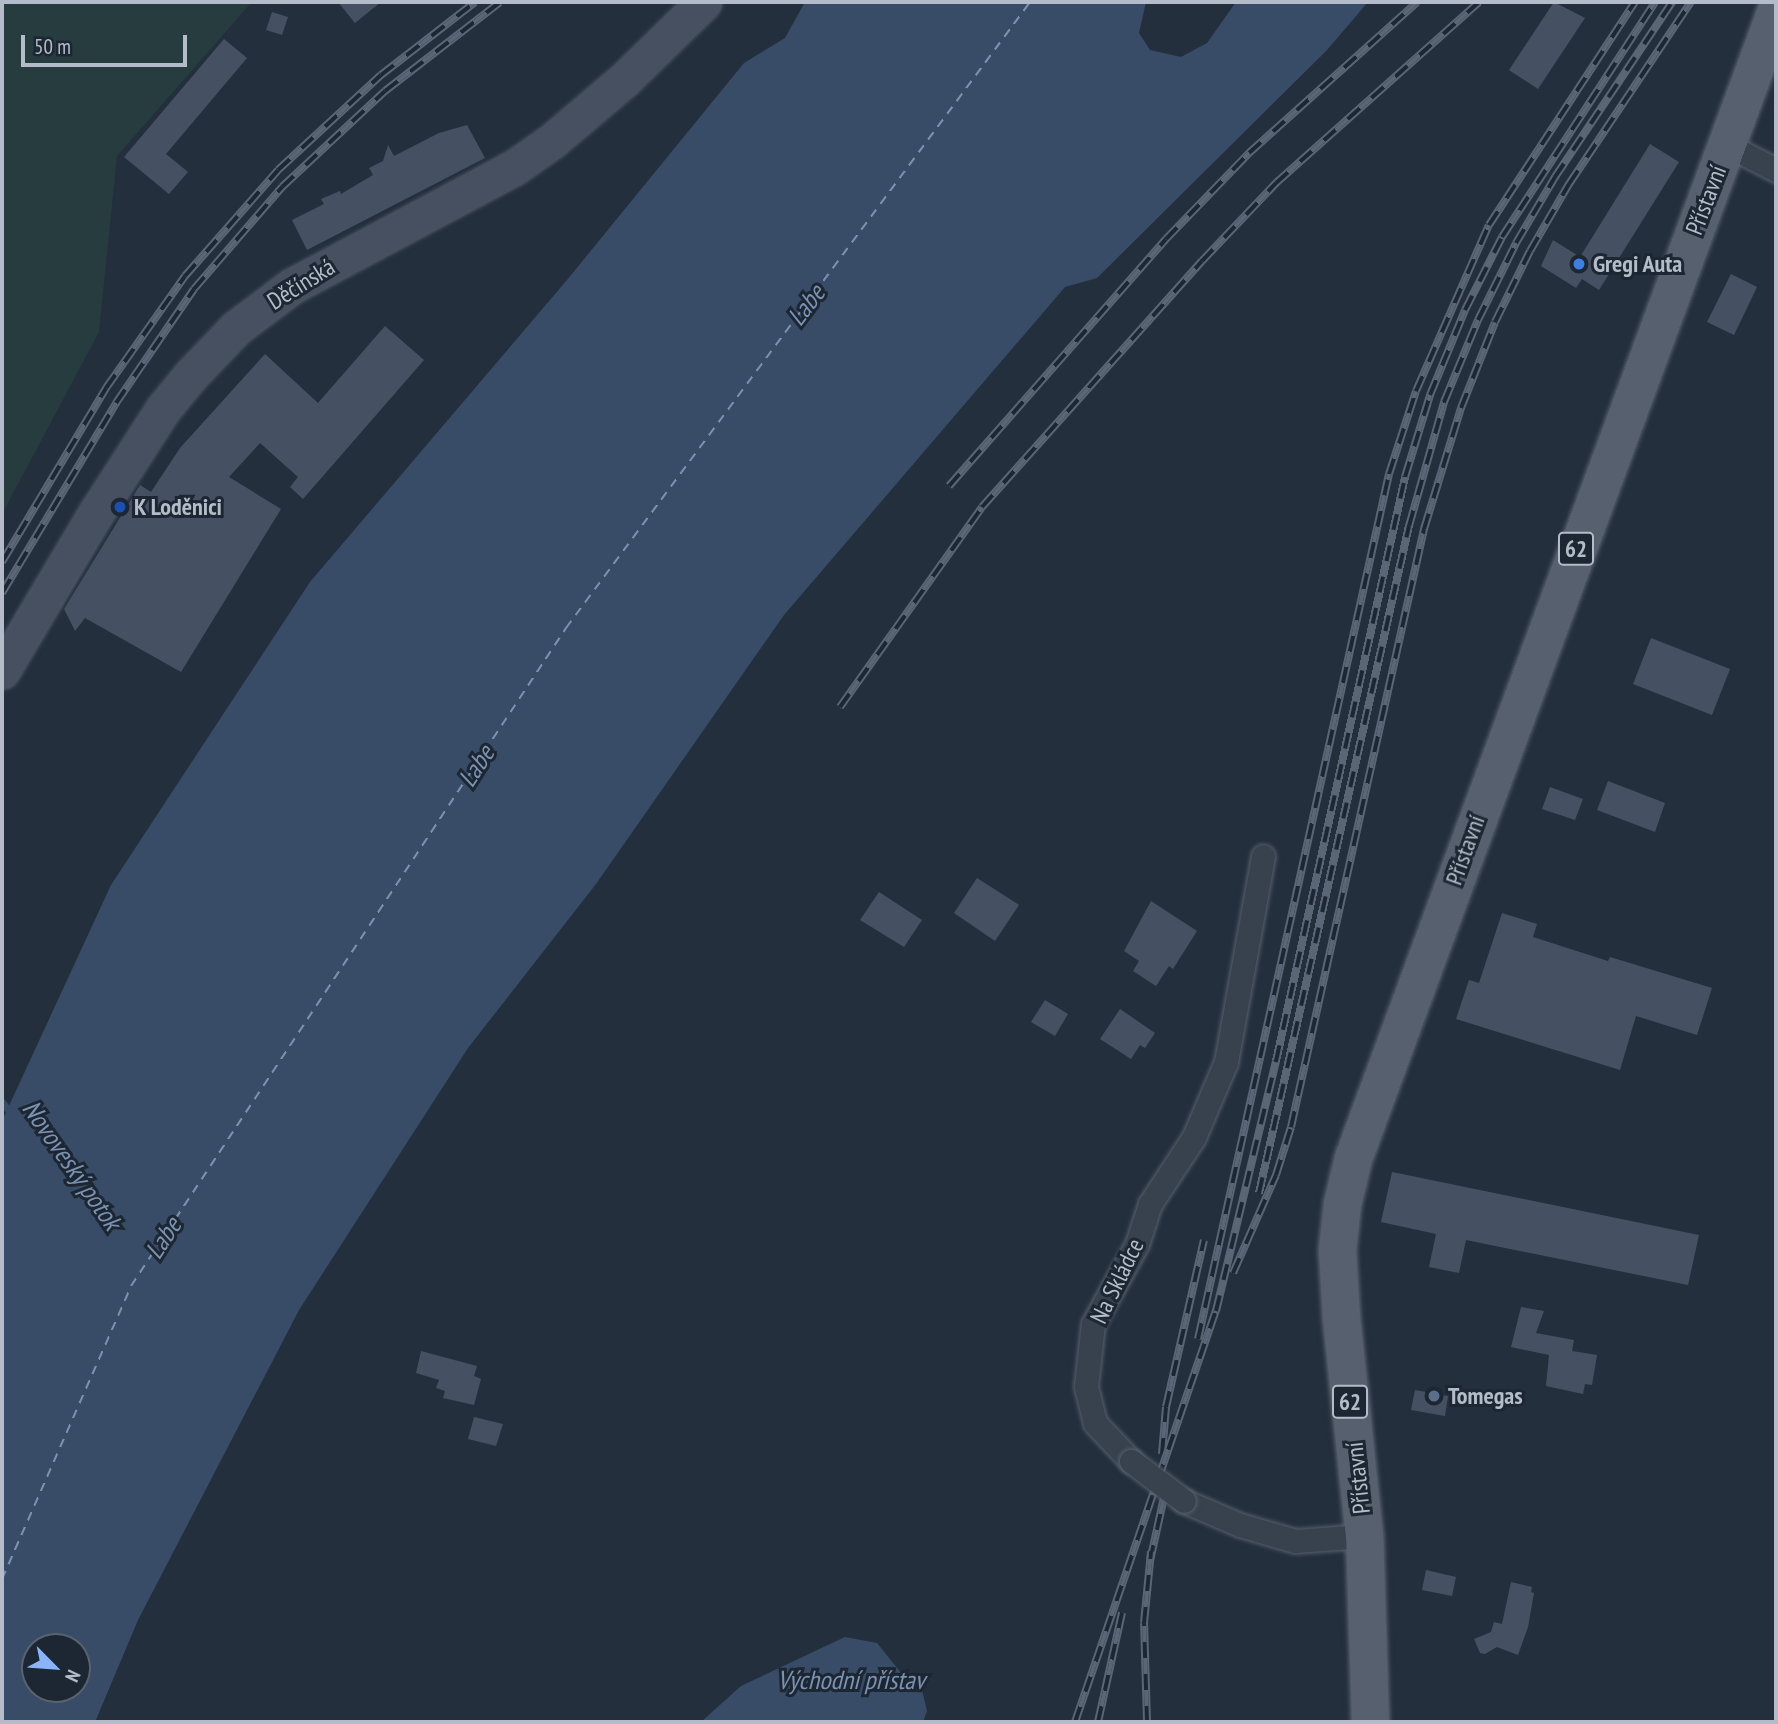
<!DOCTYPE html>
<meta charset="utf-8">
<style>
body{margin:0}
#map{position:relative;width:1778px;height:1724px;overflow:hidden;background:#242f3e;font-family:"PT Sans Narrow",sans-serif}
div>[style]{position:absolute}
.green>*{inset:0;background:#263c3f}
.water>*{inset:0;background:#394c67}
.stream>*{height:7px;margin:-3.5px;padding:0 3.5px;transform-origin:3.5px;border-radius:3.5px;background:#394c67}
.ferry>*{height:2px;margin-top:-1px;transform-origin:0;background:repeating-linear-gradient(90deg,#7c92b1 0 9px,transparent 0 16px)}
.building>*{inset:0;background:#455162}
.roads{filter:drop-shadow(0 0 2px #565f6c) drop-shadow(0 0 2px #565f6c)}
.street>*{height:23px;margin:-11.5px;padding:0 11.5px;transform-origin:11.5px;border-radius:11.5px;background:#38414e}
.secondary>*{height:33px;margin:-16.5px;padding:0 16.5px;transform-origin:16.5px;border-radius:16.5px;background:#465061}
.primary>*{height:37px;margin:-18.5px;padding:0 18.5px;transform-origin:18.5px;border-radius:18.5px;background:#56606e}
.rail>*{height:8px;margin-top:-4px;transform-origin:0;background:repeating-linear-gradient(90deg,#1d2633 0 16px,#5a6575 0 32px);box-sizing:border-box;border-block:2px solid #5a6575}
.bridges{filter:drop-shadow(0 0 2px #565f6c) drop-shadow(0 0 2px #565f6c)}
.street-bridge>*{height:23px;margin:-11.5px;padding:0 11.5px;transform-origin:11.5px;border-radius:11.5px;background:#38414e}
.dots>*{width:19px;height:19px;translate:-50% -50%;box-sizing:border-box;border:4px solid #1d2633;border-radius:50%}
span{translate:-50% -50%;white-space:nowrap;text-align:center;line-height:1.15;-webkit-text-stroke:6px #1d2633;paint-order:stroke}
.shield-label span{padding:2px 5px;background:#1d2633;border:2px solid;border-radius:5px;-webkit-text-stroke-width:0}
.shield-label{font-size:23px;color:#b4bcc9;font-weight:700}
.street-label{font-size:24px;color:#b4bcc9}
.poi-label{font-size:24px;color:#b4bcc9;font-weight:700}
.left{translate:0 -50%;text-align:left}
.water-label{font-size:26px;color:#7c92b1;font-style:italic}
.frame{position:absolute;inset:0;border:4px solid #b4bcc9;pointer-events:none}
.north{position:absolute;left:21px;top:1633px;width:70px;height:70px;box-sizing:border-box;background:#1d2633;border:2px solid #59626f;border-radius:50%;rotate:115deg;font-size:19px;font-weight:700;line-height:28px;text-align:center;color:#b4bcc9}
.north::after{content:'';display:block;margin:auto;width:24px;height:32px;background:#8ab4f8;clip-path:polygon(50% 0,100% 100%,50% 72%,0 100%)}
.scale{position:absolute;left:21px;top:35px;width:166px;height:32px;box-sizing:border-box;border:4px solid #b4bcc9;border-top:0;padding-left:9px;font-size:21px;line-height:24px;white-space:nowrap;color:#b4bcc9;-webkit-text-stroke:5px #1d2633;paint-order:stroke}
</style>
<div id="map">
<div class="green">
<i style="clip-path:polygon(2px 2px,282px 2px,250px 4px,117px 156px,99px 332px,2px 514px)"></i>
</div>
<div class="water">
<i style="clip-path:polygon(evenodd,805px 2px,1146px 2px,1139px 33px,1150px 50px,1181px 57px,1207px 43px,1236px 2px,1368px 2px,1327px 50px,1097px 278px,1065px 287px,784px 615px,596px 884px,468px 1048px,299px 1310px,138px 1620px,95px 1722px,2px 1722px,2px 1121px,111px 885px,310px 582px,567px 280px,744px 63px,785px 38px,805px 2px,35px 1647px,77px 1647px,77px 1689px,35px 1689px,35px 1647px)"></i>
<i style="clip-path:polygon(845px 1637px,877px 1643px,902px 1674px,922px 1690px,927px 1711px,923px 1722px,701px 1722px,741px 1686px)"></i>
</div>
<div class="stream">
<i style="left:2px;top:1102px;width:16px;rotate:52deg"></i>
</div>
<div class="ferry">
<i style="left:2px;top:1579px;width:320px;rotate:-66.2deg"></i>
<i style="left:131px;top:1286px;width:789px;rotate:-56.53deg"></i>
<i style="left:566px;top:628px;width:779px;rotate:-53.45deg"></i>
</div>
<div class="building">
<i style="clip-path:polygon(338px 2px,381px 2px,355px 23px)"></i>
<i style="clip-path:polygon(1554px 2px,1585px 18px,1538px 89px,1509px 70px)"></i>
<i style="clip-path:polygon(272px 12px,288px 17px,282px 35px,266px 30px)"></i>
<i style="clip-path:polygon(224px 39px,247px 58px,166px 154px,188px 172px,169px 194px,124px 157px)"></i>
<i style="clip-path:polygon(467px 125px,485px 158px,307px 250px,292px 220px,324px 204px,321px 199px,340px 191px,341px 194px,373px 175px,369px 168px,383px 161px,388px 145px,394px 156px,439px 133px)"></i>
<i style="clip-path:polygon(1650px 144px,1679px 162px,1599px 290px,1582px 279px,1576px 288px,1541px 266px,1553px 240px,1580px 257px)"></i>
<i style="clip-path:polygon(1731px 274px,1757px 287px,1734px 335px,1707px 322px)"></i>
<i style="clip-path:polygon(385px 326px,424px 360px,303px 499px,290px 487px,298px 477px,260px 443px,229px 477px,281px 509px,181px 672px,85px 618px,75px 631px,64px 609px,140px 485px,151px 492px,180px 448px,265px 354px,318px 403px)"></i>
<i style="clip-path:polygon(1651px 638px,1730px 669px,1712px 715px,1633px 684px)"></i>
<i style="clip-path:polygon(1608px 781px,1665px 803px,1655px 832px,1597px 810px)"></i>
<i style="clip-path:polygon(1550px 787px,1583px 799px,1575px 820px,1542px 809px)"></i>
<i style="clip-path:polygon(977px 878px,1019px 905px,995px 941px,954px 913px)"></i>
<i style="clip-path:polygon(879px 892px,922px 920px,904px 947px,860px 920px)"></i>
<i style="clip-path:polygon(1151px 901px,1197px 931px,1173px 969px,1169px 966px,1156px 986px,1133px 971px,1139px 961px,1124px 951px)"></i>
<i style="clip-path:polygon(1502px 913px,1537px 924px,1533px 937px,1608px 961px,1610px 957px,1712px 988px,1697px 1035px,1636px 1016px,1620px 1070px,1456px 1019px,1469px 980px,1479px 983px)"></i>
<i style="clip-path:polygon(1045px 1000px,1068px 1014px,1055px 1036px,1031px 1022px)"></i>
<i style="clip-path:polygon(1120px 1009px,1155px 1033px,1145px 1048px,1140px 1045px,1131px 1059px,1100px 1039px)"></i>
<i style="clip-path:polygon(1392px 1172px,1699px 1235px,1688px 1285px,1466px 1240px,1459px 1273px,1429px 1267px,1436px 1234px,1381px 1222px)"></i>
<i style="clip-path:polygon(1521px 1307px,1544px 1311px,1536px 1333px,1574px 1340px,1572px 1351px,1597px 1355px,1592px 1385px,1585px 1384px,1583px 1394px,1546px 1386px,1549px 1355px,1511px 1347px)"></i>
<i style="clip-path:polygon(421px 1351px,477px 1366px,474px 1376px,481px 1379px,474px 1405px,443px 1398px,445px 1391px,436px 1388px,439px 1380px,416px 1373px)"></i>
<i style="clip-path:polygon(1415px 1390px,1448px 1396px,1445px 1416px,1411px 1410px)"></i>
<i style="clip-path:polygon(474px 1417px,503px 1424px,496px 1446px,468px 1439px)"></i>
<i style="clip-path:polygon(1426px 1570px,1456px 1577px,1452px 1596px,1422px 1590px)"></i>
<i style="clip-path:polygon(1511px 1582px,1532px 1587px,1531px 1592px,1534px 1593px,1528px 1627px,1518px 1655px,1497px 1647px,1485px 1654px,1480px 1653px,1474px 1639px,1491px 1632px,1494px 1622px,1502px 1624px)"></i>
</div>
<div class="roads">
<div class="street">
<i style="left:1727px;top:145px;width:55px;rotate:27deg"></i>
<i style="left:1131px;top:1461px;width:52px;rotate:-133.5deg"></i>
<i style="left:1095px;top:1423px;width:38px;rotate:-104deg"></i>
<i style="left:1086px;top:1386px;width:62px;rotate:-83.6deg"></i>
<i style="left:1093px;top:1324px;width:91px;rotate:-61.2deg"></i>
<i style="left:1137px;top:1244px;width:42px;rotate:-72deg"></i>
<i style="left:1150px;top:1204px;width:80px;rotate:-56.7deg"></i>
<i style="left:1194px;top:1137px;width:82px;rotate:-66.9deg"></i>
<i style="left:1226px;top:1062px;width:209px;rotate:-79.8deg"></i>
<i style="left:1184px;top:1501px;width:61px;rotate:23.2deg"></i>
<i style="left:1240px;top:1525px;width:57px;rotate:16.2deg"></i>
<i style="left:1295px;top:1541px;width:69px;rotate:-4.1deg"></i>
</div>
<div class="secondary">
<i style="left:2px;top:671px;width:184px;rotate:-59.3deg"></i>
<i style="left:96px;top:513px;width:124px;rotate:-57.2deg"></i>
<i style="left:163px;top:409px;width:43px;rotate:-50.7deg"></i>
<i style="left:190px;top:376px;width:66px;rotate:-46.2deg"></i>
<i style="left:236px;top:328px;width:70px;rotate:-36.9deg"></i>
<i style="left:292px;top:286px;width:253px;rotate:-28.1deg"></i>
<i style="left:515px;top:167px;width:45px;rotate:-35.1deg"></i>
<i style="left:552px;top:141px;width:96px;rotate:-40.3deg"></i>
<i style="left:625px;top:79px;width:110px;rotate:-44.3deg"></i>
</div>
<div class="primary">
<i style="left:1370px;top:1722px;width:186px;rotate:-91.8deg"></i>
<i style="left:1364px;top:1536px;width:220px;rotate:-96deg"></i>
<i style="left:1341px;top:1317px;width:67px;rotate:-93.4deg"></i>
<i style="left:1337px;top:1250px;width:46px;rotate:-83.8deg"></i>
<i style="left:1342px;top:1204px;width:47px;rotate:-76.6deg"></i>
<i style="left:1353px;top:1158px;width:1223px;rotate:-69.77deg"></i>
</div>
</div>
<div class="rail">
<i style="left:949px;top:486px;width:329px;rotate:-48.7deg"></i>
<i style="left:1166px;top:239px;width:120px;rotate:-46deg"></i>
<i style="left:1249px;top:153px;width:226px;rotate:-41.9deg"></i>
<i style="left:2px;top:562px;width:203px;rotate:-59.1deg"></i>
<i style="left:106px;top:388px;width:137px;rotate:-54.8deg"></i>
<i style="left:185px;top:276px;width:141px;rotate:-48.7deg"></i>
<i style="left:278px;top:170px;width:140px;rotate:-42.7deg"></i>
<i style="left:381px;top:75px;width:119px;rotate:-37.8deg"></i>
<i style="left:2px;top:593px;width:222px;rotate:-59deg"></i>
<i style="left:116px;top:403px;width:138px;rotate:-55.6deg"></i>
<i style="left:194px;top:289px;width:135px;rotate:-49.2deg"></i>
<i style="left:282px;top:187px;width:141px;rotate:-43deg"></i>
<i style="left:385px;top:91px;width:145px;rotate:-37.7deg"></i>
<i style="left:840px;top:707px;width:245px;rotate:-54.6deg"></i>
<i style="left:982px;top:507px;width:330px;rotate:-48.2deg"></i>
<i style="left:1202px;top:261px;width:108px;rotate:-46.5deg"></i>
<i style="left:1276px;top:183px;width:272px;rotate:-41.7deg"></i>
<i style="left:1259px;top:1193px;width:684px;rotate:-77.33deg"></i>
<i style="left:1409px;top:526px;width:129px;rotate:-74.2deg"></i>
<i style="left:1444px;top:402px;width:89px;rotate:-67.5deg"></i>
<i style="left:1478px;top:320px;width:86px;rotate:-63.7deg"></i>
<i style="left:1516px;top:243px;width:77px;rotate:-59.4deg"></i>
<i style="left:1555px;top:177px;width:211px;rotate:-56.2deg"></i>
<i style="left:1233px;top:1273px;width:107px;rotate:-66.3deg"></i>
<i style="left:1276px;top:1175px;width:50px;rotate:-72.6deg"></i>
<i style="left:1291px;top:1127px;width:613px;rotate:-77.46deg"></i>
<i style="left:1424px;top:529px;width:127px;rotate:-73deg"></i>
<i style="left:1461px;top:408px;width:92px;rotate:-68.4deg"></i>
<i style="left:1495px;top:322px;width:79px;rotate:-63.8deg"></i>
<i style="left:1530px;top:251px;width:78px;rotate:-59.8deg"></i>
<i style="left:1569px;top:184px;width:219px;rotate:-56.2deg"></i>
<i style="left:1198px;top:1339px;width:886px;rotate:-77.55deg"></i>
<i style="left:1389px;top:474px;width:87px;rotate:-72deg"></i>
<i style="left:1416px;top:391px;width:181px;rotate:-66.3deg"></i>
<i style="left:1489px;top:225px;width:267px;rotate:-56.8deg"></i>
<i style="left:1162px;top:1454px;width:47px;rotate:-85.1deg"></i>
<i style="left:1166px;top:1407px;width:171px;rotate:-77.2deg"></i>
<i style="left:1150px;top:1561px;width:84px;rotate:-77.6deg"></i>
<i style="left:1075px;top:1722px;width:435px;rotate:-71.1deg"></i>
<i style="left:1216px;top:1311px;width:257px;rotate:-76.5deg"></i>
<i style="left:1276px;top:1061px;width:598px;rotate:-77.54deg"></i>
<i style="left:1405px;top:477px;width:86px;rotate:-73deg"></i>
<i style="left:1430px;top:395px;width:92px;rotate:-67.6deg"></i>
<i style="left:1465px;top:310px;width:82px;rotate:-63.1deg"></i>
<i style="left:1502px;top:237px;width:280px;rotate:-56.9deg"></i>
<i style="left:1098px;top:1722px;width:112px;rotate:-77.6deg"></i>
<i style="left:1147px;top:1722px;width:99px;rotate:-91.7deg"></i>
<i style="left:1144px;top:1623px;width:72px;rotate:-84.4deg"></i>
</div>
<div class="bridges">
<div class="street-bridge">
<i style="left:1131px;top:1461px;width:66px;rotate:37deg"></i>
</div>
</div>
<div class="dots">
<i style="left:1579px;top:264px;background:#3f7fe0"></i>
<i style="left:120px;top:507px;background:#1a4fb4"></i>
<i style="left:1434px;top:1396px;background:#5c6f8a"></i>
</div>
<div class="shield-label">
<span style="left:1576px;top:549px">62</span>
<span style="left:1350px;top:1402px">62</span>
</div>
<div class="street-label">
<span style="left:1706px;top:200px;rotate:-69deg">Přístavní</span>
<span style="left:301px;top:284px;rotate:-32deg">Děčínská</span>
<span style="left:1465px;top:850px;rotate:-70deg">Přístavní</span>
<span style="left:1117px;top:1281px;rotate:-64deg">Na Skládce</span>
<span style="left:1358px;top:1478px;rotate:-96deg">Přístavní</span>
</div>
<div class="poi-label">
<span class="left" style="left:1593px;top:264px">Gregi Auta</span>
<span class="left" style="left:134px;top:507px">K Loděnici</span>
<span class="left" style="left:1448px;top:1396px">Tomegas</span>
</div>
<div class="water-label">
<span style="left:806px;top:305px;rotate:-53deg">Labe</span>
<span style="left:476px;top:766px;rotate:-57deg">Labe</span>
<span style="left:72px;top:1165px;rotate:55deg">Novoveský potok</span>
<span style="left:163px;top:1238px;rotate:-57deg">Labe</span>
<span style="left:851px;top:1680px">Východní přístav</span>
</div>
<div class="frame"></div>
<div class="north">N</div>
<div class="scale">50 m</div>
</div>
